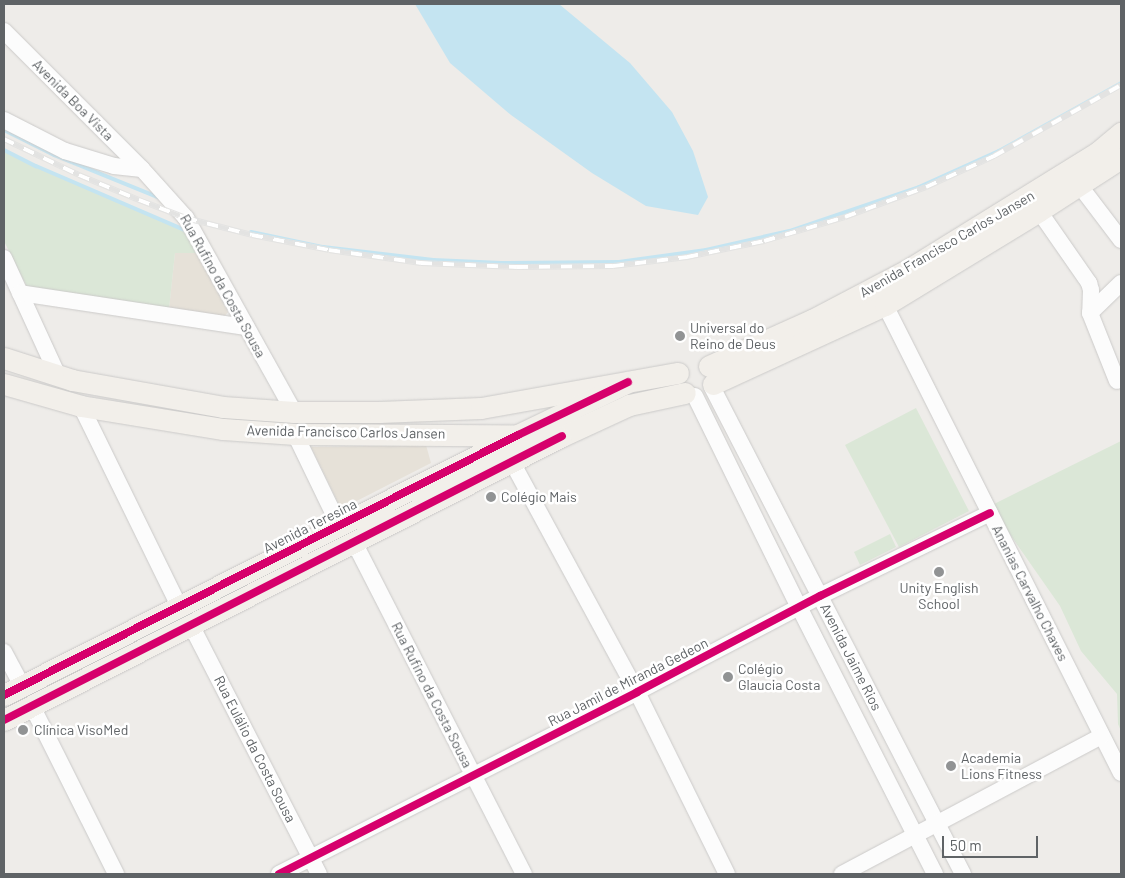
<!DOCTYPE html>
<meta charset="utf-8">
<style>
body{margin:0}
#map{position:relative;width:1125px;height:878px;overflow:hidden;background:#eeece9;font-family:Barlow,sans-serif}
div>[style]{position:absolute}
.commercial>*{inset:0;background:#e6e1d8}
.green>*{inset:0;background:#dbe7d7}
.water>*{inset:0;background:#c4e4f1}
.stream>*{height:4px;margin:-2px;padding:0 2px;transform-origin:2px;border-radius:2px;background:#c4e4f1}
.roads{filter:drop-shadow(0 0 1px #cbcac9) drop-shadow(0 0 1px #cbcac9)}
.minor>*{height:16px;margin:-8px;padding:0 8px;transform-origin:8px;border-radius:8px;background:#fcfcfc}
.major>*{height:21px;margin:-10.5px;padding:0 10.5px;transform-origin:10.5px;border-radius:10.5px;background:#f2efea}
.rail>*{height:5.5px;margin-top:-2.75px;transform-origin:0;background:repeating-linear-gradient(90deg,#fff 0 11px,#e3e3e2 0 22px);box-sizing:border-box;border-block:1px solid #e3e3e2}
.cycleway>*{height:8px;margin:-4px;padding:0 4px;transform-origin:4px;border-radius:4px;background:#d6006c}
.dots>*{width:14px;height:14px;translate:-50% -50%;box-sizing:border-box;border:2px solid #fff;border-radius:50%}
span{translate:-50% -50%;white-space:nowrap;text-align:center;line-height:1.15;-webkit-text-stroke:5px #fff;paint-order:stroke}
.street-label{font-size:14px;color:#5f6366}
.poi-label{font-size:14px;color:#5f6366}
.left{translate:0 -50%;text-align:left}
.frame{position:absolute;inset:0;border:5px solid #5f6366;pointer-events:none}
.scale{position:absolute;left:942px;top:836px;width:96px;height:22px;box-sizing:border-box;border:2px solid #5f6366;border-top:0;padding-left:6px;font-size:15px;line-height:18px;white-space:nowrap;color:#5f6366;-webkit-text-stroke:4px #fff;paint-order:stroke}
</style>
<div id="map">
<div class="commercial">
<i style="clip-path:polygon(175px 253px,198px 253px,228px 312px,224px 317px,169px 309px)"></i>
<i style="clip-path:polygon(426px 445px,431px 463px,341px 509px,311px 447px)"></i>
</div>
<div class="green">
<i style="clip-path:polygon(4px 150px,36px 166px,187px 231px,198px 253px,175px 253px,169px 309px,27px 287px,4px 241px)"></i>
<i style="clip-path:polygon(916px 408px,969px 511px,899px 547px,845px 445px)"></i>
<i style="clip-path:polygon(1121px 441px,1121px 731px,1118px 724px,1117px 694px,1081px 651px,1060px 606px,1007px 530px,992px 505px)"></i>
<i style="clip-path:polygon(890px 534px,896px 547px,860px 565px,854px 552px)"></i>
</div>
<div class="water">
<i style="clip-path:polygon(415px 4px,559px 4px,630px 63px,672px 112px,693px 151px,708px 197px,698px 215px,646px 206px,592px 173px,511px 115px,450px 63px)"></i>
</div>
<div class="stream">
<i style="left:4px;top:130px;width:56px;rotate:26.6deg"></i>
<i style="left:54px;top:155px;width:114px;rotate:22.1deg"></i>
<i style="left:4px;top:150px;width:36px;rotate:27deg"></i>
<i style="left:36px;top:166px;width:164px;rotate:23.3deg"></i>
<i style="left:251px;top:232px;width:74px;rotate:11.8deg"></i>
<i style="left:323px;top:247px;width:111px;rotate:6.7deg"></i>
<i style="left:433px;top:260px;width:69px;rotate:2.5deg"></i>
<i style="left:502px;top:263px;width:117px;rotate:-0.5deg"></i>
<i style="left:619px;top:262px;width:88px;rotate:-7.9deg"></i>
<i style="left:706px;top:250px;width:89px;rotate:-12.9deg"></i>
<i style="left:793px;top:230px;width:133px;rotate:-18.8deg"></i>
<i style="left:919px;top:187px;width:88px;rotate:-24.2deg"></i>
<i style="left:999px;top:151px;width:140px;rotate:-29.1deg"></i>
</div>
<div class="roads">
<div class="minor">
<i style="left:4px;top:31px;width:195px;rotate:45deg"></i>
<i style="left:142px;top:169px;width:66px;rotate:48.1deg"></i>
<i style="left:186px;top:218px;width:222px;rotate:60.9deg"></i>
<i style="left:4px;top:120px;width:68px;rotate:26.9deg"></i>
<i style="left:65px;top:151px;width:51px;rotate:17deg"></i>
<i style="left:114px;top:166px;width:28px;rotate:6deg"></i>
<i style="left:1080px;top:186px;width:68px;rotate:52.8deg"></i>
<i style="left:1039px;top:211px;width:88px;rotate:55.2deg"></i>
<i style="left:1089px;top:283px;width:7px;rotate:74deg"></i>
<i style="left:1091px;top:290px;width:23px;rotate:92deg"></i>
<i style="left:1090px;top:313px;width:73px;rotate:68.3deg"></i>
<i style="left:4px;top:258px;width:130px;rotate:65.4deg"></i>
<i style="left:20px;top:293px;width:229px;rotate:8.6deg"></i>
<i style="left:885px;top:305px;width:524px;rotate:63.24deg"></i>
<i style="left:1090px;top:313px;width:43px;rotate:-44.1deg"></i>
<i style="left:712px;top:387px;width:548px;rotate:62.73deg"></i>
<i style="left:695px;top:396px;width:235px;rotate:63.8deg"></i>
<i style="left:799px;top:607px;width:300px;rotate:63deg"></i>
<i style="left:81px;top:406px;width:223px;rotate:63.9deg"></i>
<i style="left:295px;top:434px;width:101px;rotate:64.2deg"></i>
<i style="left:512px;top:462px;width:262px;rotate:61.5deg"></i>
<i style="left:637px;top:692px;width:203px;rotate:63.7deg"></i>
<i style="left:354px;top:542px;width:373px;rotate:62.9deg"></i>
<i style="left:191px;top:625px;width:280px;rotate:62.8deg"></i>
<i style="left:4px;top:652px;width:38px;rotate:62deg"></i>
<i style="left:32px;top:706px;width:188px;rotate:63.4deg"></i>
<i style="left:279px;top:874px;width:402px;rotate:-26.9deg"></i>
<i style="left:637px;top:692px;width:207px;rotate:-27.7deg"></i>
<i style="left:820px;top:596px;width:189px;rotate:-26deg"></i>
<i style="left:842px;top:874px;width:294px;rotate:-28deg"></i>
</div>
<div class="major">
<i style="left:4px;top:358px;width:71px;rotate:17.9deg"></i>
<i style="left:72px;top:380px;width:153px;rotate:10.1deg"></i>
<i style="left:223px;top:407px;width:71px;rotate:4deg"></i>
<i style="left:294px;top:412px;width:85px"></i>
<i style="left:379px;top:412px;width:102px;rotate:-2.2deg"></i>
<i style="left:481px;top:408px;width:200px;rotate:-10.1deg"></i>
<i style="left:709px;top:366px;width:113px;rotate:-24.1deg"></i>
<i style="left:812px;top:320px;width:112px;rotate:-27.7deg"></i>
<i style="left:911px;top:268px;width:220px;rotate:-31.8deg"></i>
<i style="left:1098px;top:152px;width:30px;rotate:-40deg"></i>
<i style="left:4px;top:384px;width:80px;rotate:15.9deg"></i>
<i style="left:81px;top:406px;width:144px;rotate:9.2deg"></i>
<i style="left:223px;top:429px;width:72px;rotate:4deg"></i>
<i style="left:295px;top:434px;width:267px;rotate:0.4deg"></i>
<i style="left:562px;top:436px;width:74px;rotate:-24.8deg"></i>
<i style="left:629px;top:405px;width:57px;rotate:-12.1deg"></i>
<i style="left:713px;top:384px;width:189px;rotate:-24.7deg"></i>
<i style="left:885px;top:305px;width:180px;rotate:-31.4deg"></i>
<i style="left:1039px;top:211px;width:98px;rotate:-32.9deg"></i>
<i style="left:4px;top:695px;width:576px;rotate:-26.83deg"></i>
<i style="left:518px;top:435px;width:122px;rotate:-25.7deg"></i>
<i style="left:4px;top:720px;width:624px;rotate:-26.98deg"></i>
</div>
</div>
<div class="rail">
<i style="left:4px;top:139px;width:83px;rotate:25.6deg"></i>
<i style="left:79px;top:175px;width:65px;rotate:22.6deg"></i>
<i style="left:139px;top:200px;width:50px;rotate:21deg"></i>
<i style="left:186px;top:218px;width:68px;rotate:14.4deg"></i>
<i style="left:252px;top:235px;width:78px;rotate:11deg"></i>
<i style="left:329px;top:250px;width:93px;rotate:8deg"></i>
<i style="left:421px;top:263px;width:96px;rotate:2.4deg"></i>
<i style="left:517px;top:267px;width:96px;rotate:-0.6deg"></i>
<i style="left:613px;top:266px;width:75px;rotate:-6.9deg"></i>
<i style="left:687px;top:257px;width:79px;rotate:-11.7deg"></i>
<i style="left:764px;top:241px;width:84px;rotate:-16.5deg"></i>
<i style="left:845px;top:217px;width:86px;rotate:-20.3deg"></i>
<i style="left:926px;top:187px;width:75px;rotate:-24.5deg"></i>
<i style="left:994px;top:156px;width:145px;rotate:-29.2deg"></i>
</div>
<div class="cycleway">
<i style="left:4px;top:695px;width:576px;rotate:-26.83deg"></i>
<i style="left:518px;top:435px;width:122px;rotate:-25.7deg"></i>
<i style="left:4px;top:720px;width:626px;rotate:-26.97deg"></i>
<i style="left:279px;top:874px;width:402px;rotate:-26.9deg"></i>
<i style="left:637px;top:692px;width:207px;rotate:-27.7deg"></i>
<i style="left:820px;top:596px;width:189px;rotate:-26deg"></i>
</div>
<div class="dots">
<i style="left:680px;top:336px;background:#919394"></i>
<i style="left:491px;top:497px;background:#919394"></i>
<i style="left:939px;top:572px;background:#919394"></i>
<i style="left:728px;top:677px;background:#919394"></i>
<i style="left:23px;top:730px;background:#919394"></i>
<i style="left:951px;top:766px;background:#919394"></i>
</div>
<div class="street-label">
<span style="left:73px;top:100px;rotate:45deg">Avenida Boa Vista</span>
<span style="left:947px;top:244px;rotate:-30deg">Avenida Francisco Carlos Jansen</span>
<span style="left:223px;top:286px;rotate:61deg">Rua Rufino da Costa Sousa</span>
<span style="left:346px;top:432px;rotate:1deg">Avenida Francisco Carlos Jansen</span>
<span style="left:310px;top:526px;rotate:-27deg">Avenida Teresina</span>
<span style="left:1030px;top:593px;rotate:63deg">Ananias Carvalho Chaves</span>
<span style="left:851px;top:657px;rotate:63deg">Avenida Jaime Rios</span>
<span style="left:628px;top:682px;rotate:-27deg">Rua Jamil de Miranda Gedeon</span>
<span style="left:432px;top:695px;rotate:63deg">Rua Rufino da Costa Sousa</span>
<span style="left:255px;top:749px;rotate:63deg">Rua Eulálio da Costa Sousa</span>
</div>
<div class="poi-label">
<span class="left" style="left:690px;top:336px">Universal do<br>Reino de Deus</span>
<span class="left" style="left:501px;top:497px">Colégio Mais</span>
<span style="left:939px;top:596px">Unity English<br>School</span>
<span class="left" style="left:738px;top:677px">Colégio<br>Glaucia Costa</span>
<span class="left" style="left:34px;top:730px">Clínica VisoMed</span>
<span class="left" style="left:961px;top:766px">Academia<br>Lions Fitness</span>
</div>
<div class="frame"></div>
<div class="scale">50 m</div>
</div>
